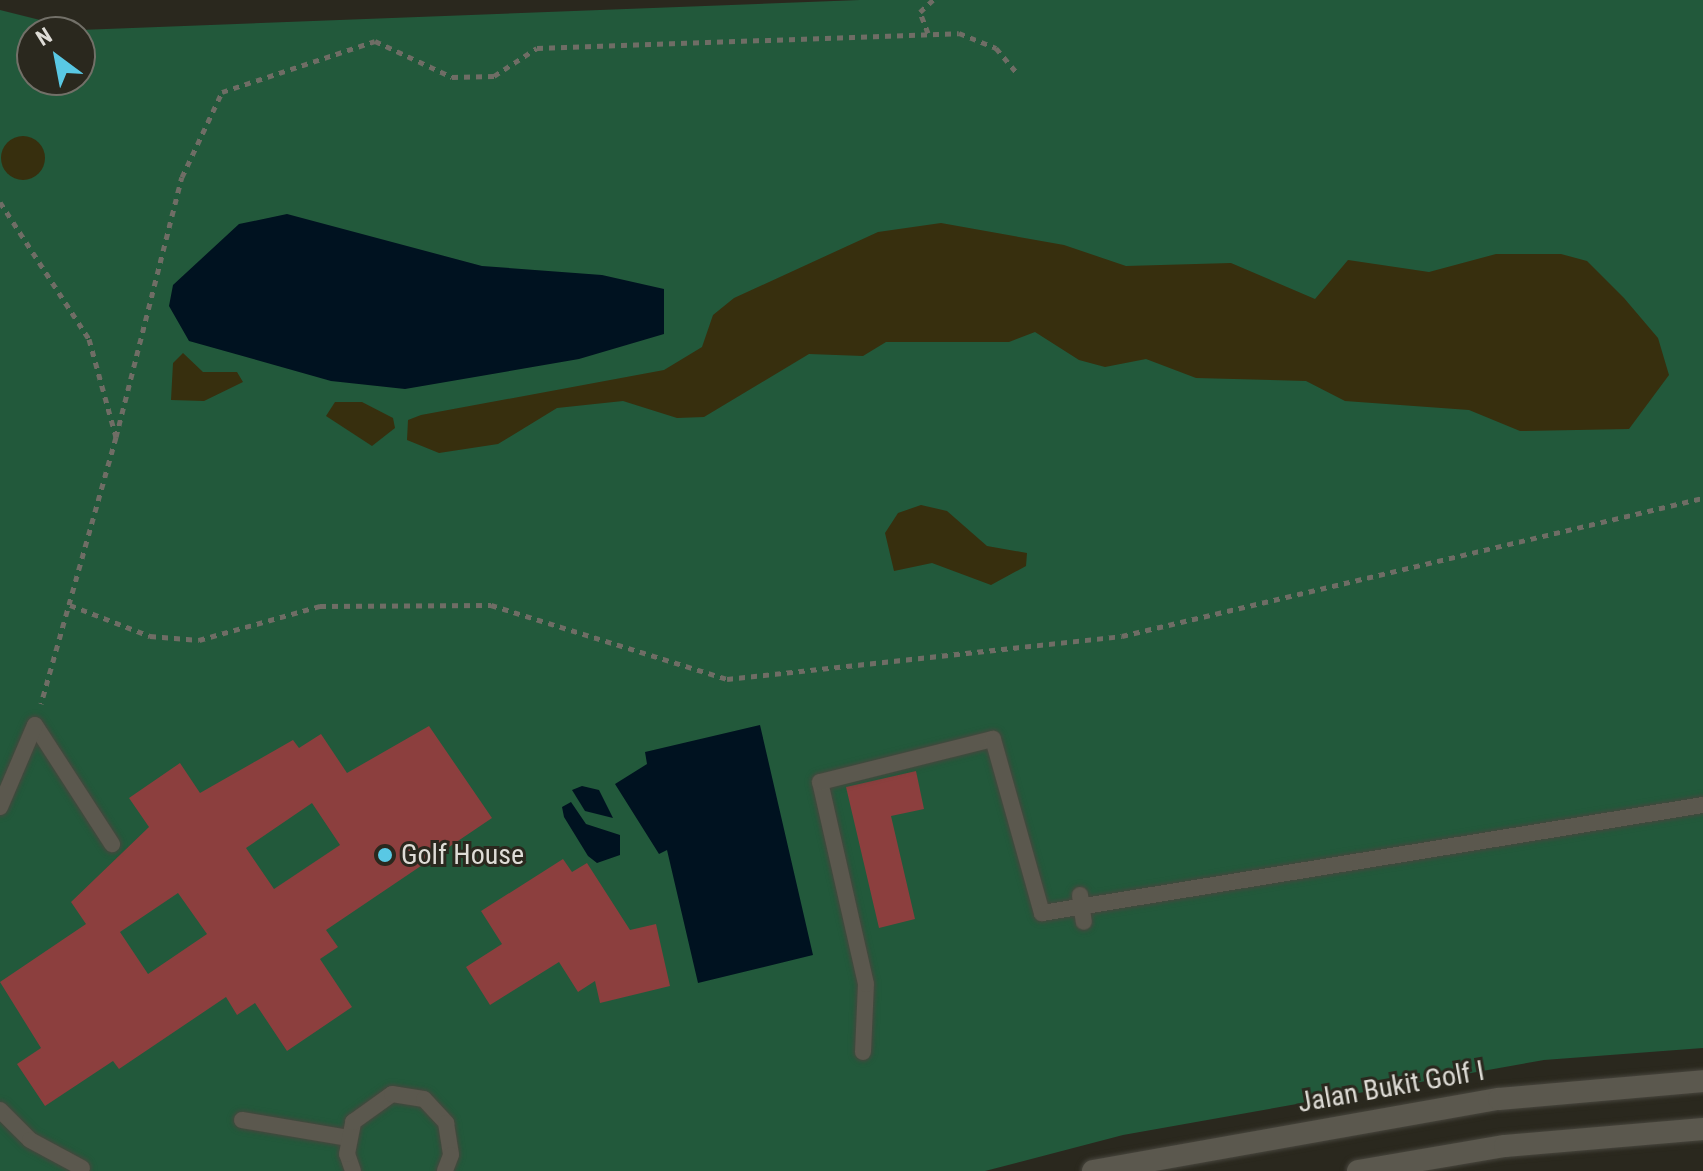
<!DOCTYPE html>
<style>
body{margin:0}
#map{position:relative;width:1703px;height:1171px;overflow:hidden;background:#2a281e;font-family:"Roboto Condensed",sans-serif}
div>[style]{position:absolute}
.green>*{inset:0;background:#22593b}
.sand>*{inset:0;background:#372f0e}
.round{border-radius:50%}
.water>*{inset:0;background:#001220}
.building>*{inset:0;background:#8c3f3e}
.path>*{height:5px;margin-top:-2.5px;transform-origin:0;background:repeating-linear-gradient(90deg,#6f6d65 0 6px,transparent 0 12px)}
.roads{filter:drop-shadow(0 0 2px #48463e) drop-shadow(0 0 2px #48463e)}
.service>*{height:16px;margin:-8px;padding:0 8px;transform-origin:8px;border-radius:8px;background:#5b584e}
.minor>*{height:22px;margin:-11px;padding:0 11px;transform-origin:11px;border-radius:11px;background:#5b584e}
.dots>*{width:22px;height:22px;translate:-50% -50%;box-sizing:border-box;border:4px solid #2a281e;border-radius:50%}
span{translate:-50% -50%;white-space:nowrap;text-align:center;line-height:1.15;-webkit-text-stroke:6px #2a281e;paint-order:stroke}
.poi-label{font-size:28px;color:#dedcd6}
.left{translate:0 -50%;text-align:left}
.street-label{font-size:28px;color:#dedcd6}
.north{position:absolute;left:16px;top:16px;width:80px;height:80px;box-sizing:border-box;background:#2a281e;border:2px solid #727068;border-radius:50%;rotate:328deg;font-size:22px;font-weight:700;line-height:32px;text-align:center;color:#dedcd6}
.north::after{content:'';display:block;margin:auto;width:28px;height:36px;background:#59c8e4;clip-path:polygon(50% 0,100% 100%,50% 72%,0 100%)}
</style>
<div id="map">
<div class="green">
<i style="clip-path:polygon(evenodd,860px 0,1703px 0,1703px 1048px,1544px 1060px,1123px 1135px,985px 1171px,0 1171px,0 10px,80px 30px,860px 0,32px 32px,80px 32px,80px 80px,32px 80px,32px 32px)"></i>
</div>
<div class="sand">
<i class="round" style="left:1px;top:136px;width:44px;height:44px"></i>
<i style="clip-path:polygon(941px 223px,1064px 245px,1126px 266px,1231px 263px,1315px 299px,1348px 260px,1429px 272px,1496px 254px,1561px 254px,1587px 261px,1624px 298px,1658px 338px,1669px 375px,1629px 429px,1520px 431px,1469px 410px,1345px 401px,1306px 381px,1196px 378px,1146px 359px,1105px 367px,1079px 360px,1035px 332px,1009px 342px,886px 342px,863px 356px,809px 354px,704px 417px,677px 418px,623px 401px,557px 408px,498px 444px,439px 453px,407px 440px,408px 420px,421px 415px,664px 370px,702px 347px,713px 315px,734px 298px,878px 232px)"></i>
<i style="clip-path:polygon(183px 353px,203px 372px,237px 372px,243px 382px,204px 401px,171px 400px,173px 363px)"></i>
<i style="clip-path:polygon(335px 402px,362px 402px,393px 418px,395px 428px,372px 446px,326px 416px)"></i>
<i style="clip-path:polygon(921px 505px,947px 511px,987px 546px,1027px 553px,1026px 566px,991px 585px,932px 563px,894px 571px,885px 533px,898px 513px)"></i>
</div>
<div class="water">
<i style="clip-path:polygon(287px 214px,482px 266px,602px 275px,664px 289px,664px 334px,579px 359px,405px 389px,331px 381px,189px 341px,169px 306px,173px 285px,239px 224px)"></i>
<i style="clip-path:polygon(760px 725px,813px 955px,698px 983px,667px 850px,659px 854px,615px 784px,647px 764px,645px 752px)"></i>
<i style="clip-path:polygon(582px 786px,599px 790px,613px 818px,585px 811px,572px 790px)"></i>
<i style="clip-path:polygon(571px 802px,586px 824px,620px 835px,620px 855px,597px 863px,588px 856px,564px 817px,562px 807px)"></i>
</div>
<div class="building">
<i style="clip-path:polygon(evenodd,429px 726px,492px 818px,326px 930px,338px 947px,320px 959px,352px 1007px,287px 1051px,255px 1003px,237px 1015px,226px 997px,119px 1069px,113px 1061px,45px 1106px,17px 1064px,41px 1048px,0 982px,86px 924px,71px 902px,149px 827px,129px 798px,180px 763px,200px 793px,293px 740px,299px 748px,321px 734px,347px 773px,429px 726px,312px 803px,340px 845px,274px 889px,246px 848px,312px 803px,429px 726px,178px 893px,207px 934px,148px 974px,120px 932px,178px 893px)"></i>
<i style="clip-path:polygon(916px 771px,924px 809px,891px 816px,915px 919px,879px 928px,846px 787px)"></i>
<i style="clip-path:polygon(563px 859px,572px 872px,587px 863px,630px 930px,656px 924px,670px 986px,600px 1003px,595px 981px,578px 992px,559px 962px,490px 1005px,466px 967px,502px 944px,481px 911px)"></i>
</div>
<div class="path">
<i style="left:928px;top:33px;width:22px;rotate:-111deg"></i>
<i style="left:920px;top:12px;width:18px;rotate:-43deg"></i>
<i style="left:0;top:202px;width:163px;rotate:57deg"></i>
<i style="left:89px;top:339px;width:102px;rotate:74.6deg"></i>
<i style="left:116px;top:437px;width:277px;rotate:105.7deg"></i>
<i style="left:116px;top:437px;width:268px;rotate:-75.8deg"></i>
<i style="left:182px;top:177px;width:94px;rotate:-64.8deg"></i>
<i style="left:222px;top:92px;width:161px;rotate:-18.4deg"></i>
<i style="left:375px;top:41px;width:85px;rotate:25.1deg"></i>
<i style="left:452px;top:77px;width:42px;rotate:-1.4deg"></i>
<i style="left:494px;top:76px;width:51px;rotate:-33.1deg"></i>
<i style="left:537px;top:48px;width:422px;rotate:-2deg"></i>
<i style="left:959px;top:33px;width:40px;rotate:22deg"></i>
<i style="left:996px;top:48px;width:35px;rotate:50deg"></i>
<i style="left:70px;top:605px;width:86px;rotate:21.2deg"></i>
<i style="left:150px;top:636px;width:49px;rotate:4.7deg"></i>
<i style="left:199px;top:640px;width:126px;rotate:-15.7deg"></i>
<i style="left:320px;top:606px;width:171px;rotate:-0.3deg"></i>
<i style="left:491px;top:605px;width:247px;rotate:17.4deg"></i>
<i style="left:727px;top:679px;width:397px;rotate:-6.2deg"></i>
<i style="left:1122px;top:636px;width:597px;rotate:-13.36deg"></i>
</div>
<div class="roads">
<div class="service">
<i style="left:35px;top:725px;width:142px;rotate:57.1deg"></i>
<i style="left:0;top:807px;width:89px;rotate:-66.9deg"></i>
<i style="left:1080px;top:895px;width:27px;rotate:82deg"></i>
<i style="left:863px;top:1052px;width:68px;rotate:-87.5deg"></i>
<i style="left:866px;top:984px;width:207px;rotate:-102.8deg"></i>
<i style="left:820px;top:782px;width:178px;rotate:-14deg"></i>
<i style="left:993px;top:739px;width:181px;rotate:74.3deg"></i>
<i style="left:1042px;top:913px;width:670px;rotate:-9.28deg"></i>
<i style="left:0;top:1110px;width:42px;rotate:45deg"></i>
<i style="left:30px;top:1140px;width:59px;rotate:28.3deg"></i>
<i style="left:242px;top:1120px;width:108px;rotate:9.6deg"></i>
<i style="left:353px;top:1171px;width:18px;rotate:-109deg"></i>
<i style="left:347px;top:1154px;width:33px;rotate:-79deg"></i>
<i style="left:353px;top:1122px;width:48px;rotate:-35.7deg"></i>
<i style="left:392px;top:1094px;width:32px;rotate:9deg"></i>
<i style="left:424px;top:1099px;width:33px;rotate:47deg"></i>
<i style="left:446px;top:1123px;width:32px;rotate:81deg"></i>
<i style="left:451px;top:1155px;width:17px;rotate:111deg"></i>
</div>
<div class="minor">
<i style="left:1093px;top:1171px;width:412px;rotate:-10.1deg"></i>
<i style="left:1499px;top:1099px;width:205px;rotate:-5deg"></i>
<i style="left:1358px;top:1171px;width:149px;rotate:-9.7deg"></i>
<i style="left:1505px;top:1146px;width:199px;rotate:-4.9deg"></i>
</div>
</div>
<div class="dots">
<i style="left:385px;top:855px;background:#59c8e4"></i>
</div>
<div class="poi-label">
<span class="left" style="left:401px;top:855px">Golf House</span>
</div>
<div class="street-label">
<span style="left:1391px;top:1087px;rotate:-10deg">Jalan Bukit Golf I</span>
</div>
<div class="north">N</div>
</div>
